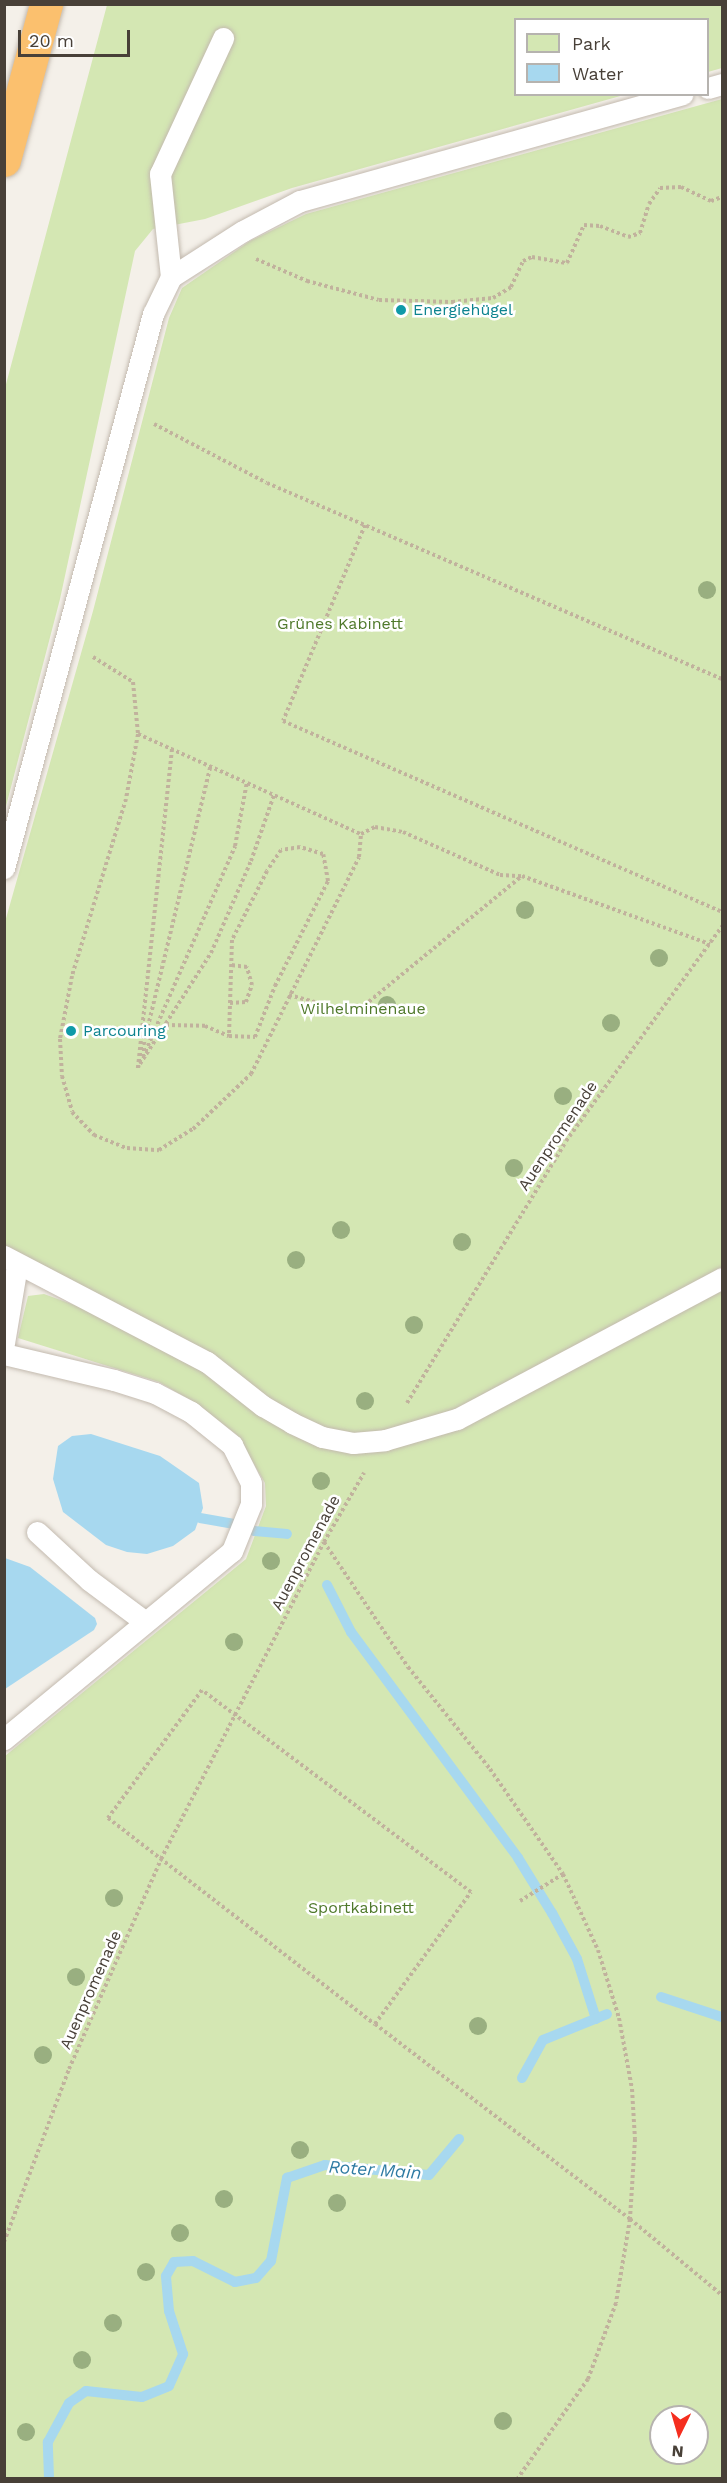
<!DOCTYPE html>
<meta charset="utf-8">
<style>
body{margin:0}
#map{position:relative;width:727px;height:2483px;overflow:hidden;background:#f4f0e9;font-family:"Work Sans",sans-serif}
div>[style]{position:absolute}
.green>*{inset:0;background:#d4e7b3}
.water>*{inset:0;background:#a7d8ef}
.stream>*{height:10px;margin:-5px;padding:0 5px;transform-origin:5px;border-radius:5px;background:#a7d8ef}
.path>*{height:4px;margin-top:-2px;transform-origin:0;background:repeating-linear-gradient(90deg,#c1b29d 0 3px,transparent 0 6px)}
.roads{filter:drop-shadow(0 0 2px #c3baaf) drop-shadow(0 0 2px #c3baaf)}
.service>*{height:21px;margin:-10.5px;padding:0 10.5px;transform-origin:10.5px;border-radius:10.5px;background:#fff}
.motorway>*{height:33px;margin:-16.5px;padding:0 16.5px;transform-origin:16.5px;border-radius:16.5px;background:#fbc06e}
.trees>*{width:18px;height:18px;margin:-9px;border-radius:50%;background:#99af80}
.dots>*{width:16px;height:16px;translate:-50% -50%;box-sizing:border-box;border:3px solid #fff;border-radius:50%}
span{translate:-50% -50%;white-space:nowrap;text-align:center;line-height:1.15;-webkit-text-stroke:5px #fff;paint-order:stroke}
.culture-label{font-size:16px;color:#0d838f}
.left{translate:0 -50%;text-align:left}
.park-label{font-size:16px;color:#4f792b}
.street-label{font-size:16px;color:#484038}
.water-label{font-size:18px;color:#2f7ba3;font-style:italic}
.frame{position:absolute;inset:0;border:6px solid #484038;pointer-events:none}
.legend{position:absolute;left:514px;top:18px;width:195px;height:78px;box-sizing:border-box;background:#fff;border:2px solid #b6b3af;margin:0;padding:8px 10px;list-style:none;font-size:18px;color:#484038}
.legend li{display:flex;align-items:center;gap:12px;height:30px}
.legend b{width:30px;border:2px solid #b6b3af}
.north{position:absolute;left:649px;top:2405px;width:60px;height:60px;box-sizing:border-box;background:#fff;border:2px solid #b6b3af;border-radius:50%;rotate:185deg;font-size:16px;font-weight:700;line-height:24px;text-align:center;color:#484038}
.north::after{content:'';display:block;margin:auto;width:21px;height:27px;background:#f52e1f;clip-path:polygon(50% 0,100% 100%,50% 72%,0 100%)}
.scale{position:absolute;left:18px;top:30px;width:112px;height:27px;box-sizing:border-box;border:3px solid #484038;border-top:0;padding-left:8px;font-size:18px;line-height:21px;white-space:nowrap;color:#484038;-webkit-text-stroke:4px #fff;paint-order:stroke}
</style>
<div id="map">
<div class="green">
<i style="clip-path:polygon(107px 5px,722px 5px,722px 68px,708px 72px,708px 20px,516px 20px,516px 94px,624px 95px,292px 188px,205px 219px,153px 229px,135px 251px,60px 599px,5px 810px,5px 388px)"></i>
<i style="clip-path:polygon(evenodd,722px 99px,722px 2478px,5px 2478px,5px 1756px,246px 1559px,266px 1506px,265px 1483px,237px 1435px,197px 1404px,159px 1382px,18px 1338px,28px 1296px,44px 1294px,88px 1310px,146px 1319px,22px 1259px,5px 1246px,5px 922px,93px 611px,169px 318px,182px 288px,250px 241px,306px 214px,722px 99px,661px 2417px,697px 2417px,697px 2453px,661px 2453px,661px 2417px)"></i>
</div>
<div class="water">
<i style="clip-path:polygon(91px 1434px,160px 1456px,199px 1483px,203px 1508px,195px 1530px,173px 1546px,147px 1554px,127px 1552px,106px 1545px,63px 1512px,53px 1479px,58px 1446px,72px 1436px)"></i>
<i style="clip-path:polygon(5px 1558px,30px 1567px,95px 1618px,97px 1624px,94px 1630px,5px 1689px)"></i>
</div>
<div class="stream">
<i style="left:200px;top:1518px;width:36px;rotate:10deg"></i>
<i style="left:254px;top:1531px;width:33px;rotate:5deg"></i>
<i style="left:327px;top:1585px;width:53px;rotate:62.9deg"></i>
<i style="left:351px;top:1632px;width:281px;rotate:53.5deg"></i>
<i style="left:518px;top:1858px;width:65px;rotate:58.3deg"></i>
<i style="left:552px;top:1913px;width:52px;rotate:61.5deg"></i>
<i style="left:577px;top:1959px;width:63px;rotate:72.4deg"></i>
<i style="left:661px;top:1997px;width:64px;rotate:18.2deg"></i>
<i style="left:522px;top:2078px;width:43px;rotate:-61.1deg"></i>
<i style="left:543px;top:2040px;width:69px;rotate:-22.1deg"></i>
<i style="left:49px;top:2478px;width:36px;rotate:-92deg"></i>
<i style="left:48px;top:2442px;width:44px;rotate:-61.7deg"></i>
<i style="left:69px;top:2403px;width:21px;rotate:-35deg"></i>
<i style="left:86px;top:2391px;width:56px;rotate:6.1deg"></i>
<i style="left:142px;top:2397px;width:29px;rotate:-22deg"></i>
<i style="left:169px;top:2386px;width:35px;rotate:-66deg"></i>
<i style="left:183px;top:2354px;width:45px;rotate:-108deg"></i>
<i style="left:169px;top:2311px;width:35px;rotate:-95deg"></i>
<i style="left:166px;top:2276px;width:16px;rotate:-60deg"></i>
<i style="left:174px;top:2262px;width:19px;rotate:-3deg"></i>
<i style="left:193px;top:2261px;width:47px;rotate:26.6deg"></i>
<i style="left:235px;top:2282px;width:21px;rotate:-11deg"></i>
<i style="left:256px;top:2278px;width:23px;rotate:-49deg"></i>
<i style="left:271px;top:2261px;width:85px;rotate:-79.1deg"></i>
<i style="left:287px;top:2178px;width:40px;rotate:-18.9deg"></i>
<i style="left:325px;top:2165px;width:104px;rotate:5.5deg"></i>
<i style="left:429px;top:2175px;width:47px;rotate:-50.2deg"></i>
</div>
<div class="path">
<i style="left:256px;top:259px;width:56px;rotate:23.3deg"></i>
<i style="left:307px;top:281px;width:74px;rotate:14.8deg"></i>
<i style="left:379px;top:300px;width:73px;rotate:1.6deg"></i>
<i style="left:452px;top:302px;width:41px;rotate:-5.6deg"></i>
<i style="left:493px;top:298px;width:21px;rotate:-31deg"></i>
<i style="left:511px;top:287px;width:29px;rotate:-65deg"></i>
<i style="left:523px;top:261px;width:10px;rotate:-24deg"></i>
<i style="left:532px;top:257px;width:36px;rotate:10deg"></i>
<i style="left:567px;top:263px;width:42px;rotate:-65.9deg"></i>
<i style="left:584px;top:225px;width:16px;rotate:4deg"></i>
<i style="left:600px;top:226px;width:30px;rotate:21deg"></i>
<i style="left:628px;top:237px;width:13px;rotate:-18deg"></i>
<i style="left:640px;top:233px;width:30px;rotate:-73deg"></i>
<i style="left:649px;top:204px;width:19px;rotate:-55deg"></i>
<i style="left:660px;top:188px;width:21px;rotate:-3deg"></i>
<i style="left:681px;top:187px;width:33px;rotate:25deg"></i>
<i style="left:711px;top:201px;width:12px;rotate:-20deg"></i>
<i style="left:154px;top:424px;width:127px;rotate:27.6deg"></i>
<i style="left:267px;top:483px;width:495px;rotate:23.3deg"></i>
<i style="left:365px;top:525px;width:212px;rotate:112.7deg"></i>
<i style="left:283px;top:721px;width:479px;rotate:23.5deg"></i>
<i style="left:93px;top:657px;width:47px;rotate:32deg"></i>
<i style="left:133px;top:682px;width:52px;rotate:84.5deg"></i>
<i style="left:138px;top:734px;width:66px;rotate:100.5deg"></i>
<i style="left:126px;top:799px;width:185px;rotate:107deg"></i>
<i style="left:72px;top:976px;width:64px;rotate:100.8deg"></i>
<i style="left:60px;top:1039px;width:37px;rotate:87deg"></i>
<i style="left:62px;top:1076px;width:37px;rotate:74deg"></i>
<i style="left:72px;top:1112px;width:32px;rotate:46deg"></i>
<i style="left:94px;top:1135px;width:35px;rotate:22deg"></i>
<i style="left:127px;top:1148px;width:32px;rotate:4deg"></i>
<i style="left:159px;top:1150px;width:40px;rotate:-32deg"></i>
<i style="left:193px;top:1129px;width:80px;rotate:-43.5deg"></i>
<i style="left:251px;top:1074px;width:242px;rotate:-63.5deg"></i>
<i style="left:359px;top:857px;width:23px;rotate:-85deg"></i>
<i style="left:361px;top:834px;width:16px;rotate:-27deg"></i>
<i style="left:375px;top:827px;width:28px;rotate:10deg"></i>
<i style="left:403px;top:832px;width:106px;rotate:23.9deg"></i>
<i style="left:500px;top:875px;width:22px;rotate:3deg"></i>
<i style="left:522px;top:876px;width:200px;rotate:19.9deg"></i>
<i style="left:138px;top:734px;width:244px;rotate:24.2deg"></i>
<i style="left:172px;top:749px;width:321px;rotate:96.1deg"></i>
<i style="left:138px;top:1068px;width:309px;rotate:-76.5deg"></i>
<i style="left:289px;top:995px;width:68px;rotate:15.3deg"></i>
<i style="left:355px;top:1013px;width:216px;rotate:-39.4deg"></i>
<i style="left:230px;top:1003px;width:16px;rotate:-4deg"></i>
<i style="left:246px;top:1002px;width:18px;rotate:-71deg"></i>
<i style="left:252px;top:985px;width:19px;rotate:-106deg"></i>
<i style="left:247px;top:967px;width:16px;rotate:-173deg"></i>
<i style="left:166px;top:1025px;width:39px;rotate:1deg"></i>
<i style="left:205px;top:1026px;width:26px;rotate:23deg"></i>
<i style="left:229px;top:1036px;width:26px;rotate:2deg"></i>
<i style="left:255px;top:1037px;width:55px;rotate:-68.6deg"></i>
<i style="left:275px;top:986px;width:118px;rotate:-63.2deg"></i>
<i style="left:328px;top:881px;width:27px;rotate:-100deg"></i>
<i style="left:323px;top:854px;width:24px;rotate:-163deg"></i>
<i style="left:300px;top:847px;width:19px;rotate:171deg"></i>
<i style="left:281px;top:850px;width:25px;rotate:124deg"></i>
<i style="left:267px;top:871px;width:77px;rotate:116.9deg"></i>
<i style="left:232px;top:940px;width:96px;rotate:91.8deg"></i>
<i style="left:143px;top:1057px;width:230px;rotate:-66.4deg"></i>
<i style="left:235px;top:846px;width:65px;rotate:-79.4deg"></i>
<i style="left:140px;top:1064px;width:132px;rotate:-57.4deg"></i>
<i style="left:211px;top:953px;width:100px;rotate:-66.5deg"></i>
<i style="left:251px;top:861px;width:70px;rotate:-70.8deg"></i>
<i style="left:407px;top:1403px;width:306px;rotate:-58.7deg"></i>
<i style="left:566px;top:1141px;width:266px;rotate:-54deg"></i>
<i style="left:324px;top:1542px;width:151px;rotate:56.1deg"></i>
<i style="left:408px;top:1667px;width:131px;rotate:51.2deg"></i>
<i style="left:490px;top:1769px;width:128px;rotate:55.2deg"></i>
<i style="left:563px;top:1874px;width:84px;rotate:65.3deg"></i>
<i style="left:598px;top:1950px;width:71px;rotate:72.8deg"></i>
<i style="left:619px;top:2018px;width:72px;rotate:79.6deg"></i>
<i style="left:632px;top:2089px;width:50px;rotate:86.6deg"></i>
<i style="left:635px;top:2139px;width:80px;rotate:93.6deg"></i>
<i style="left:630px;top:2219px;width:85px;rotate:99.5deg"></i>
<i style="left:616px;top:2303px;width:81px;rotate:110.2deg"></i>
<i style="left:588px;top:2379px;width:121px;rotate:125.3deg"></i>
<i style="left:520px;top:1901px;width:51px;rotate:-32.1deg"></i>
<i style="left:375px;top:2024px;width:163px;rotate:-54deg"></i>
<i style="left:471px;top:1892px;width:336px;rotate:-143.1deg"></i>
<i style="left:202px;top:1690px;width:159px;rotate:126.3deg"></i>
<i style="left:108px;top:1818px;width:337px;rotate:37.7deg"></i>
<i style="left:375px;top:2024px;width:321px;rotate:37.4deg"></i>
<i style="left:630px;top:2219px;width:119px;rotate:39.6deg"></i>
<i style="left:4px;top:2242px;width:185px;rotate:-69.4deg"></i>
<i style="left:69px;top:2069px;width:229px;rotate:-66.3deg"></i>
<i style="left:161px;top:1859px;width:356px;rotate:-62.8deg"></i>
<i style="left:324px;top:1542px;width:80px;rotate:-59.9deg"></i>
</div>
<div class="roads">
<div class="service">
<i style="left:708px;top:88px;width:15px;rotate:-16deg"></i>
<i style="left:171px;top:277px;width:104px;rotate:-96.1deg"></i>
<i style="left:160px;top:174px;width:150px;rotate:-65.1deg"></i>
<i style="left:4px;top:868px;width:574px;rotate:-74.95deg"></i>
<i style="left:153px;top:314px;width:41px;rotate:-64.1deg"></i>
<i style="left:171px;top:277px;width:85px;rotate:-32.6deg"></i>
<i style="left:243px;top:231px;width:64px;rotate:-27.8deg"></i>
<i style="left:300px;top:201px;width:397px;rotate:-15.6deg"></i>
<i style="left:4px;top:1256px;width:229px;rotate:27.6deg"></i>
<i style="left:207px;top:1362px;width:71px;rotate:38.2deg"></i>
<i style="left:263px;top:1406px;width:34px;rotate:30deg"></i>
<i style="left:292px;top:1423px;width:33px;rotate:25deg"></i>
<i style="left:322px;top:1437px;width:32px;rotate:11deg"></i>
<i style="left:353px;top:1443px;width:32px;rotate:-5deg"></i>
<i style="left:385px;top:1440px;width:75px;rotate:-16.3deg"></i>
<i style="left:457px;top:1419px;width:300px;rotate:-28deg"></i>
<i style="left:4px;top:1343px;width:79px;rotate:-80.5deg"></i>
<i style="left:4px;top:1354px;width:113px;rotate:13.3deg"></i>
<i style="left:114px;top:1380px;width:43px;rotate:17.6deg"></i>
<i style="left:155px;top:1393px;width:41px;rotate:27.8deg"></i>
<i style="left:191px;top:1412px;width:53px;rotate:38.8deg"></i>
<i style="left:232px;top:1445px;width:42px;rotate:63.4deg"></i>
<i style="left:251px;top:1483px;width:21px;rotate:90deg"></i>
<i style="left:251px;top:1504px;width:51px;rotate:112deg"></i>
<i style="left:232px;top:1551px;width:296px;rotate:140.5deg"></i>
<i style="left:37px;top:1532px;width:71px;rotate:42.7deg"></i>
<i style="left:89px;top:1580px;width:69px;rotate:36.7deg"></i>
</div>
<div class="motorway">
<i style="left:4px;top:160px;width:162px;rotate:-74.9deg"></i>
</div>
</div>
<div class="trees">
<i style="left:707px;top:590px"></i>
<i style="left:525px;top:910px"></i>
<i style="left:659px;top:958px"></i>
<i style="left:387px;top:1005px"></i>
<i style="left:611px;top:1023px"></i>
<i style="left:563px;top:1096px"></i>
<i style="left:514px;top:1168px"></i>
<i style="left:341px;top:1230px"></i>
<i style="left:462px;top:1242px"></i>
<i style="left:296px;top:1260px"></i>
<i style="left:414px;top:1325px"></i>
<i style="left:365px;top:1401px"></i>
<i style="left:321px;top:1481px"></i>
<i style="left:271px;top:1561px"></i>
<i style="left:234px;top:1642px"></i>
<i style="left:114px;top:1898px"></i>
<i style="left:76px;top:1977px"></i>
<i style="left:478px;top:2026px"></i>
<i style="left:43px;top:2055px"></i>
<i style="left:300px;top:2150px"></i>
<i style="left:224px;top:2199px"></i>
<i style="left:337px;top:2203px"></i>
<i style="left:180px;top:2233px"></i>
<i style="left:146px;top:2272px"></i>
<i style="left:113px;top:2323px"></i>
<i style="left:82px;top:2360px"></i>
<i style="left:503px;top:2421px"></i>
<i style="left:26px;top:2432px"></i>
</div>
<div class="dots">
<i style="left:401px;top:310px;background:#0f9aa8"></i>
<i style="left:71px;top:1031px;background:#0f9aa8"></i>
</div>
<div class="culture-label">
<span class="left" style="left:413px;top:310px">Energiehügel</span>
<span class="left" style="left:83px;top:1031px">Parcouring</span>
</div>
<div class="park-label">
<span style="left:340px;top:624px">Grünes Kabinett</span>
<span style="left:363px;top:1009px">Wilhelminenaue</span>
<span style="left:361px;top:1908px">Sportkabinett</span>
</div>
<div class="street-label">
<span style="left:558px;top:1136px;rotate:-56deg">Auenpromenade</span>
<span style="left:306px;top:1553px;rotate:-62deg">Auenpromenade</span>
<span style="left:91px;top:1990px;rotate:-66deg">Auenpromenade</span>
</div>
<div class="water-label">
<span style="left:375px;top:2170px;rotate:4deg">Roter Main</span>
</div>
<div class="frame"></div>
<ul class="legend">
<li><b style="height:16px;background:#d4e7b3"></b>Park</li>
<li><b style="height:16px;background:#a7d8ef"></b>Water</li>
</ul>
<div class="north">N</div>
<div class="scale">20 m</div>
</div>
